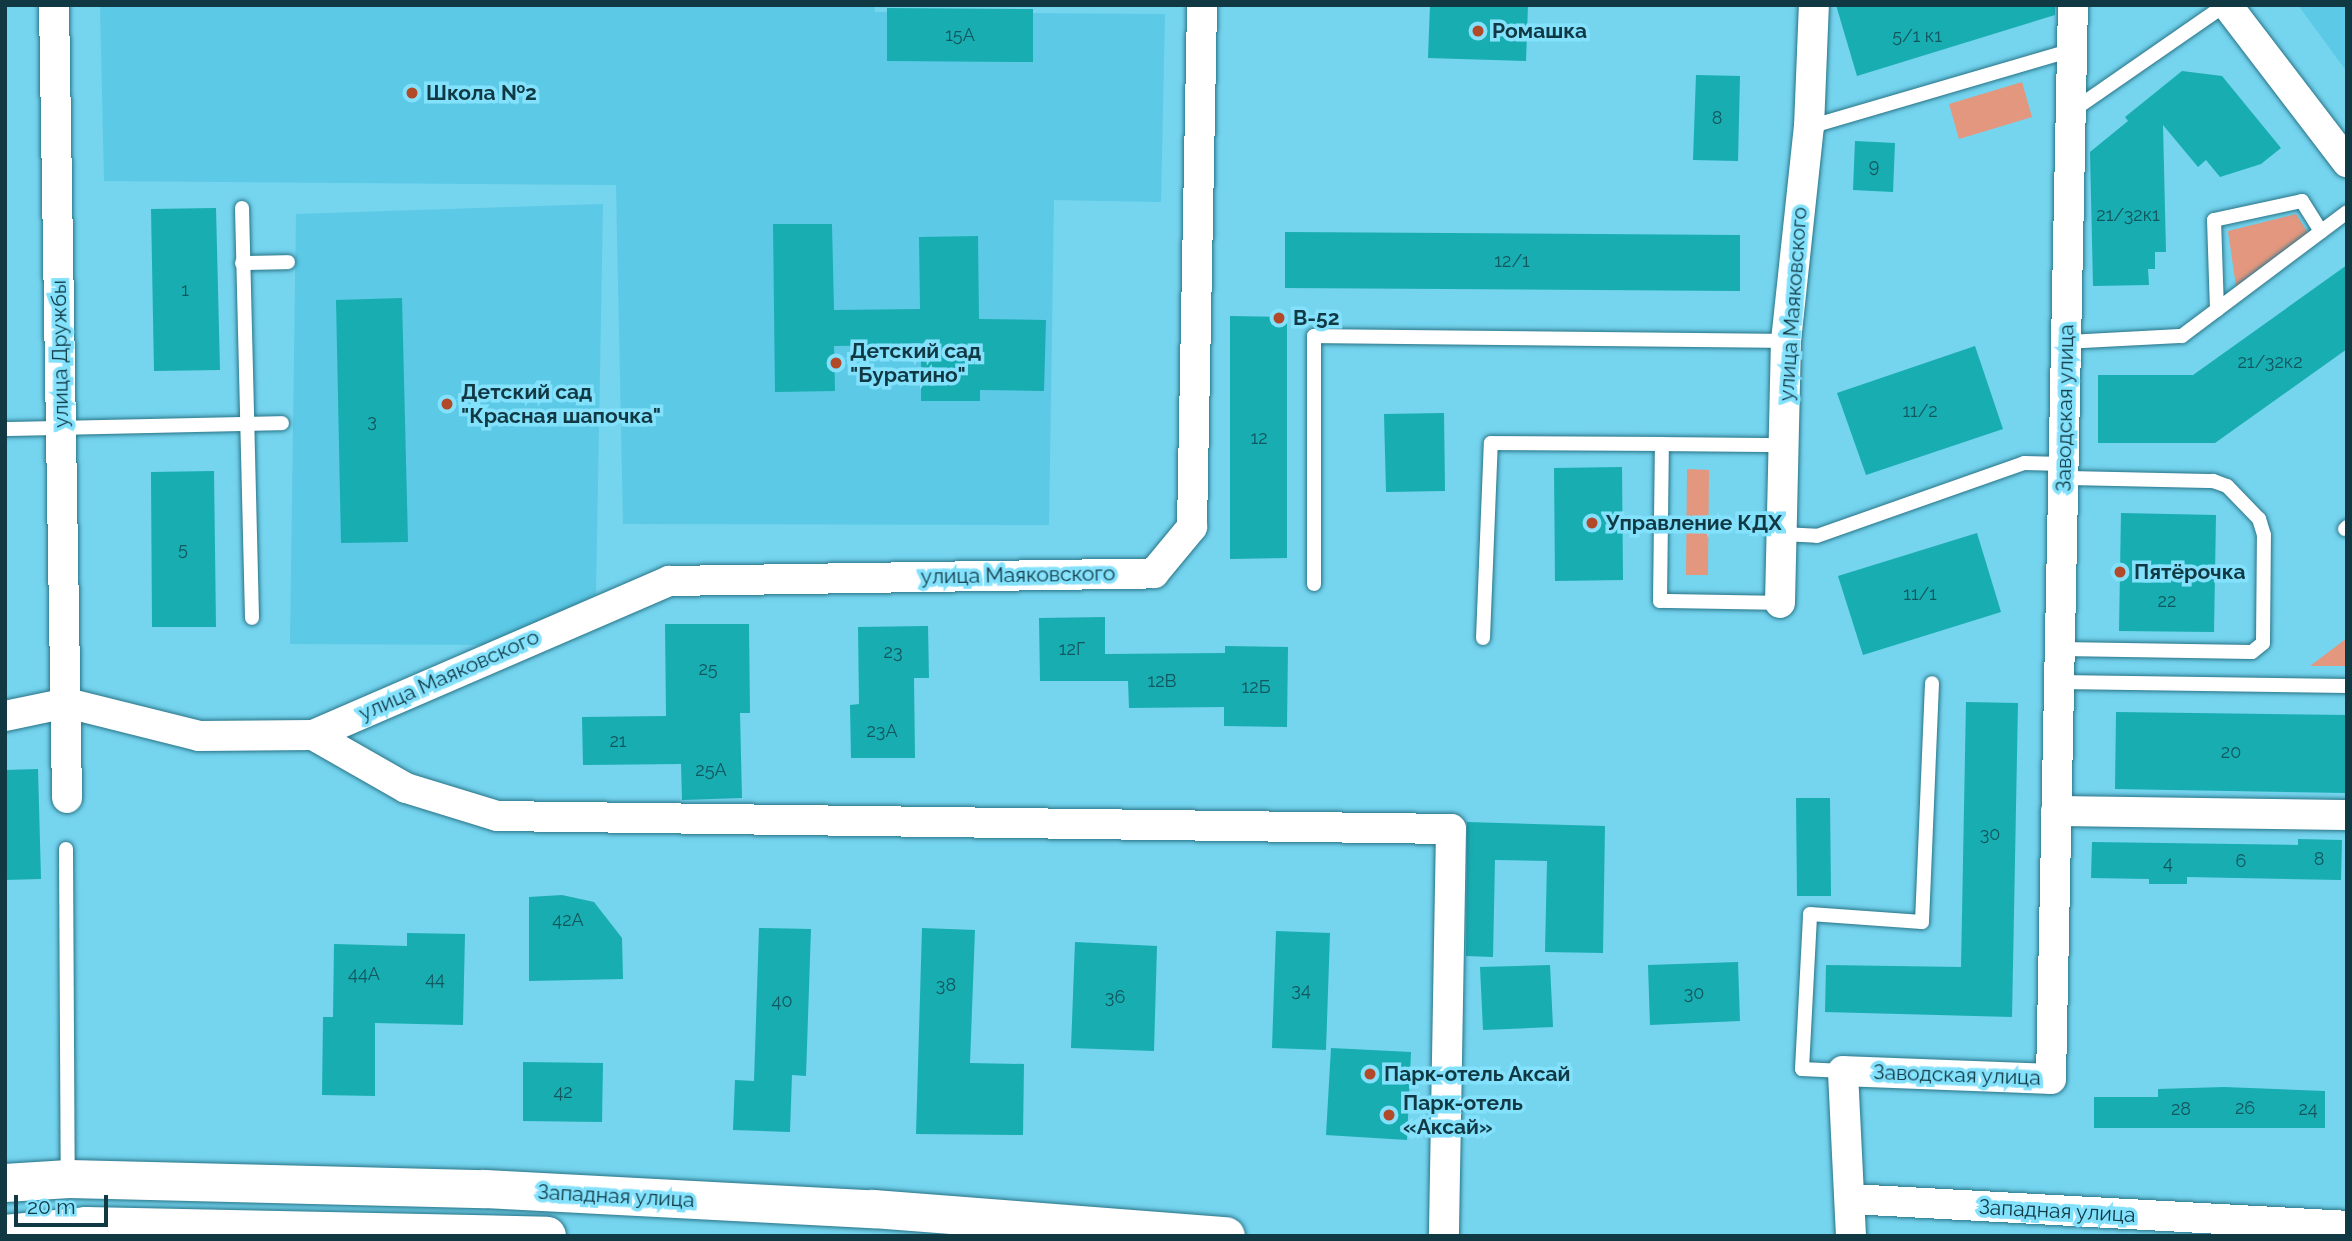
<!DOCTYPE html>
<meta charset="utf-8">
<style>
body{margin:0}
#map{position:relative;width:2352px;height:1241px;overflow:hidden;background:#75d4ee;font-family:Raleway,sans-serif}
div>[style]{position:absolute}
.built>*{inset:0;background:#5cc9e6}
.green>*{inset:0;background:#e4977f}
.building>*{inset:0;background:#18adb1}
.roads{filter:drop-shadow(0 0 2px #297487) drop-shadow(0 0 2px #297487)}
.service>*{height:14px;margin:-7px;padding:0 7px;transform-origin:7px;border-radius:7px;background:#fff}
.minor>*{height:30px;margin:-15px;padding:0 15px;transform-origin:15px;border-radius:15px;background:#fff}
.primary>*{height:38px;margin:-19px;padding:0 19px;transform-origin:19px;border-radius:19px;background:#fff}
.dots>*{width:19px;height:19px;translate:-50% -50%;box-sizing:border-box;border:4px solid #83e1fc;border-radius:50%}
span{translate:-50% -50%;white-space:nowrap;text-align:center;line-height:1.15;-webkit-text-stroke:7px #83e1fc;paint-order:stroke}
.number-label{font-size:18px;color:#12565f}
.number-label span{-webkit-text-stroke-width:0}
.poi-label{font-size:21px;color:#103944;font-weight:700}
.left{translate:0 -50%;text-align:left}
.street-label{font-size:21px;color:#103944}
.frame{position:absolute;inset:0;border:7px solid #103944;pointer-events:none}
.scale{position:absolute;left:14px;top:1195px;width:94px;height:32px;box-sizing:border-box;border:4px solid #103944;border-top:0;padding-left:9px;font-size:21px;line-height:24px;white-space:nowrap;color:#103944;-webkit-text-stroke:5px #83e1fc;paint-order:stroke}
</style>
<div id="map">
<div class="built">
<i style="clip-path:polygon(100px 5px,874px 5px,875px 12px,1165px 14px,1161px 202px,1054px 200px,1049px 525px,623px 524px,616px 185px,104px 181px)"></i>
<i style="clip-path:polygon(2298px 5px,2347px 5px,2347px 72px)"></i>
<i style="clip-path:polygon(603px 204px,596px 594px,501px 645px,290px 644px,296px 214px)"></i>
</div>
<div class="green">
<i style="clip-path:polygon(2022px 82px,2032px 117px,1959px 139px,1949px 104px)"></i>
<i style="clip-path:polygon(2296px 214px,2308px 233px,2236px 286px,2228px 231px)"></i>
<i style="clip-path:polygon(1687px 469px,1709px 470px,1708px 575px,1686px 575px)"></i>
<i style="clip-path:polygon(2347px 638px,2347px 666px,2310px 666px)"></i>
</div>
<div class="building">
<i style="clip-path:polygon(1430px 5px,1528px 5px,1526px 61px,1428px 58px)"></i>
<i style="clip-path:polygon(1836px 5px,2055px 5px,2055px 15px,1857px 76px)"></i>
<i style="clip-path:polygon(887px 8px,1033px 9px,1033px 62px,887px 61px)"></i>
<i style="clip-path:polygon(2182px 71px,2222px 76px,2281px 148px,2261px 164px,2220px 177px,2206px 160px,2198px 167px,2163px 125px,2166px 252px,2155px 252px,2155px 269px,2148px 269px,2149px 285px,2093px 286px,2090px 152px,2128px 121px,2125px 117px)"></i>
<i style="clip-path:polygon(1696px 75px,1740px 76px,1738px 161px,1693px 160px)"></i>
<i style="clip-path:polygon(1855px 141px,1895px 143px,1893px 192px,1853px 190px)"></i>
<i style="clip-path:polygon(216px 208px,220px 370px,154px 371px,151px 209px)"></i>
<i style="clip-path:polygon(773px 224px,832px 224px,834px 310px,920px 309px,919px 237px,978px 236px,979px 319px,1046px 320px,1044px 391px,980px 390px,980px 401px,921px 401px,921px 345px,834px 346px,835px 391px,775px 392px)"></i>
<i style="clip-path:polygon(1285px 232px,1740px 235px,1740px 291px,1285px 288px)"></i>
<i style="clip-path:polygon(2347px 265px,2347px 349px,2215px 443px,2098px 443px,2098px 375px,2193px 375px)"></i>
<i style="clip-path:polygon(402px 298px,408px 542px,341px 543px,336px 300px)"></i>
<i style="clip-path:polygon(1230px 316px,1287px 317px,1287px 558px,1230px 559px)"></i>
<i style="clip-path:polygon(1975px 346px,2003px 429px,1866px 475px,1837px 393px)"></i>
<i style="clip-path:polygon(1444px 413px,1445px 491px,1386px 492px,1384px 414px)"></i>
<i style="clip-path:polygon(1622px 467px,1623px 580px,1555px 581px,1554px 468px)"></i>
<i style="clip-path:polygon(214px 471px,216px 627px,152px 627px,151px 472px)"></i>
<i style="clip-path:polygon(2121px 513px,2216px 515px,2214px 632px,2119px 631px)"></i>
<i style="clip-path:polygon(1977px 533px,2001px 612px,1863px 655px,1838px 576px)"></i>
<i style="clip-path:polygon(1105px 617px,1105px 654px,1225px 653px,1225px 646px,1288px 647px,1287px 727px,1224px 726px,1224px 707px,1129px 708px,1128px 681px,1040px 681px,1039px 618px)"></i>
<i style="clip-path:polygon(665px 624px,749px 624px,750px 713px,740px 713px,742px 798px,682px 800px,681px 764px,583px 765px,582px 717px,666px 716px)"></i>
<i style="clip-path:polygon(928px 626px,929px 678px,914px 678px,915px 758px,851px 758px,850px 705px,859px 704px,858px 627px)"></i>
<i style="clip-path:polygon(1966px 702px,2018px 703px,2012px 1017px,1825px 1012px,1826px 965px,1961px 967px)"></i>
<i style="clip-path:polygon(2116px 712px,2347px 715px,2347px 793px,2115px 789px)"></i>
<i style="clip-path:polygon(38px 769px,41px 879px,5px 880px,5px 770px)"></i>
<i style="clip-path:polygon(1796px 798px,1830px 798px,1831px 896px,1797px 896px)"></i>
<i style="clip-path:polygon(1467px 822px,1605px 826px,1603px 953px,1545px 952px,1547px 861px,1495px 860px,1493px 957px,1466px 956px)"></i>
<i style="clip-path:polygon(2298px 839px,2342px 840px,2341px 880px,2187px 877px,2187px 884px,2149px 884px,2149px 879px,2091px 878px,2092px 842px,2298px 845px)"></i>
<i style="clip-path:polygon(562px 895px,594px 902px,622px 938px,623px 979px,529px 981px,529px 897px)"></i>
<i style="clip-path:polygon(759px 928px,811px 929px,806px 1076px,792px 1075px,790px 1132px,733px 1130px,735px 1080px,754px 1081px)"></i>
<i style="clip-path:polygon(922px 928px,975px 930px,970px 1063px,1024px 1064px,1023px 1135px,916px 1134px)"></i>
<i style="clip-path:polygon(1276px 931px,1330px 933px,1326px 1050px,1272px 1048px)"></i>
<i style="clip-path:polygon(407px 933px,465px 934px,463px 1025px,375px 1023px,375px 1096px,322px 1095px,323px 1017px,333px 1017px,334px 944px,407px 946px)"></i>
<i style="clip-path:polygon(1075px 942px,1157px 946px,1154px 1051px,1071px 1048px)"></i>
<i style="clip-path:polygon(1738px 962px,1740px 1021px,1650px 1025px,1648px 965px)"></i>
<i style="clip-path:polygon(1550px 965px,1553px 1027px,1483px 1030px,1480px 967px)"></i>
<i style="clip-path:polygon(1331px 1048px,1411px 1052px,1407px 1140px,1326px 1135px)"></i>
<i style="clip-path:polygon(523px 1062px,603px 1063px,602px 1122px,523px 1121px)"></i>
<i style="clip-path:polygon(2224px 1087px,2325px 1091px,2325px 1128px,2094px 1128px,2094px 1097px,2158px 1097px,2158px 1089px)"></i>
</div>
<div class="roads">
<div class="service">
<i style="left:2072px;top:111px;width:186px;rotate:-34.7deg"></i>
<i style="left:1809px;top:127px;width:274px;rotate:-16.3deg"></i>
<i style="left:242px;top:208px;width:410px;rotate:88.6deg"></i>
<i style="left:242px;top:263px;width:46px;rotate:-1.2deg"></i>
<i style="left:2217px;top:310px;width:90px;rotate:-91.9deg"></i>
<i style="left:2214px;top:220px;width:90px;rotate:-12.2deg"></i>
<i style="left:2302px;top:201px;width:36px;rotate:58deg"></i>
<i style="left:2066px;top:342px;width:116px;rotate:-3deg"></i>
<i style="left:2182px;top:336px;width:206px;rotate:-36.9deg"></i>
<i style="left:5px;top:429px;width:277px;rotate:-1.2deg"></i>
<i style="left:2345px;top:529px;width:3px;rotate:-45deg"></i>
<i style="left:1782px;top:534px;width:35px;rotate:3deg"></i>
<i style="left:1817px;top:536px;width:219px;rotate:-19.4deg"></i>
<i style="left:2024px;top:463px;width:40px;rotate:1.4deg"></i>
<i style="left:1314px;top:584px;width:248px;rotate:-90deg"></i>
<i style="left:1314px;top:336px;width:472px;rotate:0.6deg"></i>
<i style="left:1780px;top:603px;width:120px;rotate:-179deg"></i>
<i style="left:1660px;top:601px;width:157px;rotate:-89.3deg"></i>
<i style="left:1662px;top:444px;width:123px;rotate:0.5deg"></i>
<i style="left:1483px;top:638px;width:195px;rotate:-87.7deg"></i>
<i style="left:1491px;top:443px;width:171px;rotate:0.3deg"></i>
<i style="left:2060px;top:649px;width:192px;rotate:0.9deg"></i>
<i style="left:2252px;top:652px;width:14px;rotate:-39deg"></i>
<i style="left:2263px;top:643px;width:108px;rotate:-89.5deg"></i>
<i style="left:2264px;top:535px;width:17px;rotate:-107deg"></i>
<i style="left:2259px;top:519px;width:46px;rotate:-134.1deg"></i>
<i style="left:2227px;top:486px;width:15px;rotate:-160deg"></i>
<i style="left:2213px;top:481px;width:149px;rotate:-178.8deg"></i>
<i style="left:2059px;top:682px;width:288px;rotate:0.8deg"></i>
<i style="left:66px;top:849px;width:329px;rotate:89.7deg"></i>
<i style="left:1843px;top:1071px;width:41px;rotate:-177.2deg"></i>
<i style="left:1802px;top:1069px;width:155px;rotate:-87deg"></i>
<i style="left:1810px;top:914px;width:112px;rotate:4.1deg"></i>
<i style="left:1922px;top:922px;width:239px;rotate:-87.6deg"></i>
</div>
<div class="minor">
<i style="left:54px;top:5px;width:793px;rotate:89.06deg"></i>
<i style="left:2227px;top:5px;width:198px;rotate:52.6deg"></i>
<i style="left:1780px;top:603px;width:262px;rotate:-88.7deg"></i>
<i style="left:1786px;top:341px;width:215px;rotate:-83.9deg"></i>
<i style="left:1809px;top:127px;width:122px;rotate:-87.7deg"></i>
<i style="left:5px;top:716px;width:63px;rotate:-11.8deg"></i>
<i style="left:67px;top:703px;width:136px;rotate:14deg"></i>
<i style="left:199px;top:736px;width:114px;rotate:-0.5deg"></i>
<i style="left:313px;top:735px;width:388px;rotate:-23.4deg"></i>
<i style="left:669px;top:581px;width:485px;rotate:-0.9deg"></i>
<i style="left:1154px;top:573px;width:60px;rotate:-50.4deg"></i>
<i style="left:1192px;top:527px;width:522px;rotate:-88.9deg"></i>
<i style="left:313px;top:735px;width:107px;rotate:29.7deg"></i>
<i style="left:406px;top:788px;width:95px;rotate:17.1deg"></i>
<i style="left:497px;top:816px;width:954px;rotate:0.78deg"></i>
<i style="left:1451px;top:829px;width:407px;rotate:91deg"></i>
<i style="left:2056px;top:811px;width:291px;rotate:0.8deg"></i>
<i style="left:1851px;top:1199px;width:497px;rotate:3.1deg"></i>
<i style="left:1851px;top:1236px;width:165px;rotate:-92.8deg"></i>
<i style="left:1843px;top:1071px;width:208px;rotate:2.2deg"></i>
<i style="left:2051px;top:1079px;width:1074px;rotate:-88.83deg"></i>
</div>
<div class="primary">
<i style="left:5px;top:1183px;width:64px;rotate:-3.6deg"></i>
<i style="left:69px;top:1179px;width:416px;rotate:1.4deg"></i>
<i style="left:485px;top:1189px;width:389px;rotate:3deg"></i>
<i style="left:873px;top:1209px;width:354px;rotate:4.4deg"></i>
<i style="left:5px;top:1234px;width:81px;rotate:-5.6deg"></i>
<i style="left:86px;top:1226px;width:461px;rotate:1.2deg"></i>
</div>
</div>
<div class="dots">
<i style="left:1478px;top:31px;background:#b24a29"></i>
<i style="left:412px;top:93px;background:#b24a29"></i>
<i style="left:1279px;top:318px;background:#b24a29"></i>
<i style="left:836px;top:363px;background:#b24a29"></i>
<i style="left:447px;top:404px;background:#b24a29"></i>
<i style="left:1592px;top:523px;background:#b24a29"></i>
<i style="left:2120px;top:572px;background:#b24a29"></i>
<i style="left:1370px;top:1074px;background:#b24a29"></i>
<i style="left:1389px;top:1115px;background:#b24a29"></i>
</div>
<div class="number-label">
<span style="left:960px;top:35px">15А</span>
<span style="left:1917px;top:36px">5/1 к1</span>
<span style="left:1717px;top:118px">8</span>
<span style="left:1874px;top:166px">9</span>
<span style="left:2128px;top:215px">21/32к1</span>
<span style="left:1512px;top:261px">12/1</span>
<span style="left:185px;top:290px">1</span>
<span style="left:2270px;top:362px">21/32к2</span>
<span style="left:1920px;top:411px">11/2</span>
<span style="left:372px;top:421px">3</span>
<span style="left:1259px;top:438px">12</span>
<span style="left:183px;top:549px">5</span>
<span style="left:1920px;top:594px">11/1</span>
<span style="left:2167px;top:601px">22</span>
<span style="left:1072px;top:649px">12Г</span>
<span style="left:893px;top:652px">23</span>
<span style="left:708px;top:669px">25</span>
<span style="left:1162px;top:681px">12В</span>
<span style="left:1256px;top:687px">12Б</span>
<span style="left:882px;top:731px">23А</span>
<span style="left:618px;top:741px">21</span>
<span style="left:2231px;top:752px">20</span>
<span style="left:711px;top:770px">25А</span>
<span style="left:1990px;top:834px">30</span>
<span style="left:2319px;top:859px">8</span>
<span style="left:2241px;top:861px">6</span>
<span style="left:2168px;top:863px">4</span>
<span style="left:568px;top:920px">42А</span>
<span style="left:364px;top:974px">44А</span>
<span style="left:435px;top:979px">44</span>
<span style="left:946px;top:985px">38</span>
<span style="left:1301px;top:990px">34</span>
<span style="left:1694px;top:993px">30</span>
<span style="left:1115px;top:997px">36</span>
<span style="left:782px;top:1001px">40</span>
<span style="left:563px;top:1092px">42</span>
<span style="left:2245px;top:1108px">26</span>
<span style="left:2181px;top:1109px">28</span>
<span style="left:2308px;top:1109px">24</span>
</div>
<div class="poi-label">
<span class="left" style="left:1492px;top:31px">Ромашка</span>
<span class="left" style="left:426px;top:93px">Школа №2</span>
<span class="left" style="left:1293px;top:318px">В-52</span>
<span class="left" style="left:850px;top:363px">Детский сад<br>"Буратино"</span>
<span class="left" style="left:461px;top:404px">Детский сад<br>"Красная шапочка"</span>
<span class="left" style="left:1606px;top:523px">Управление КДХ</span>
<span class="left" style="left:2134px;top:572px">Пятёрочка</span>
<span class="left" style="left:1384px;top:1074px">Парк-отель Аксай</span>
<span class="left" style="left:1403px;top:1115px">Парк-отель<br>«Аксай»</span>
</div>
<div class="street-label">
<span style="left:1793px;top:304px;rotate:-86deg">улица Маяковского</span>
<span style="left:60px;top:354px;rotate:-91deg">улица Дружбы</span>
<span style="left:2065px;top:408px;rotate:-89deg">Заводская улица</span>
<span style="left:1018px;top:575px;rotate:-1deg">улица Маяковского</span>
<span style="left:449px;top:675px;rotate:-24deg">улица Маяковского</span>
<span style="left:1957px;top:1075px;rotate:2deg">Заводская улица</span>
<span style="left:616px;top:1196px;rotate:3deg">Западная улица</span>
<span style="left:2057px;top:1211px;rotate:3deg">Западная улица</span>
</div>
<div class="frame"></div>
<div class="scale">20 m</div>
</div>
